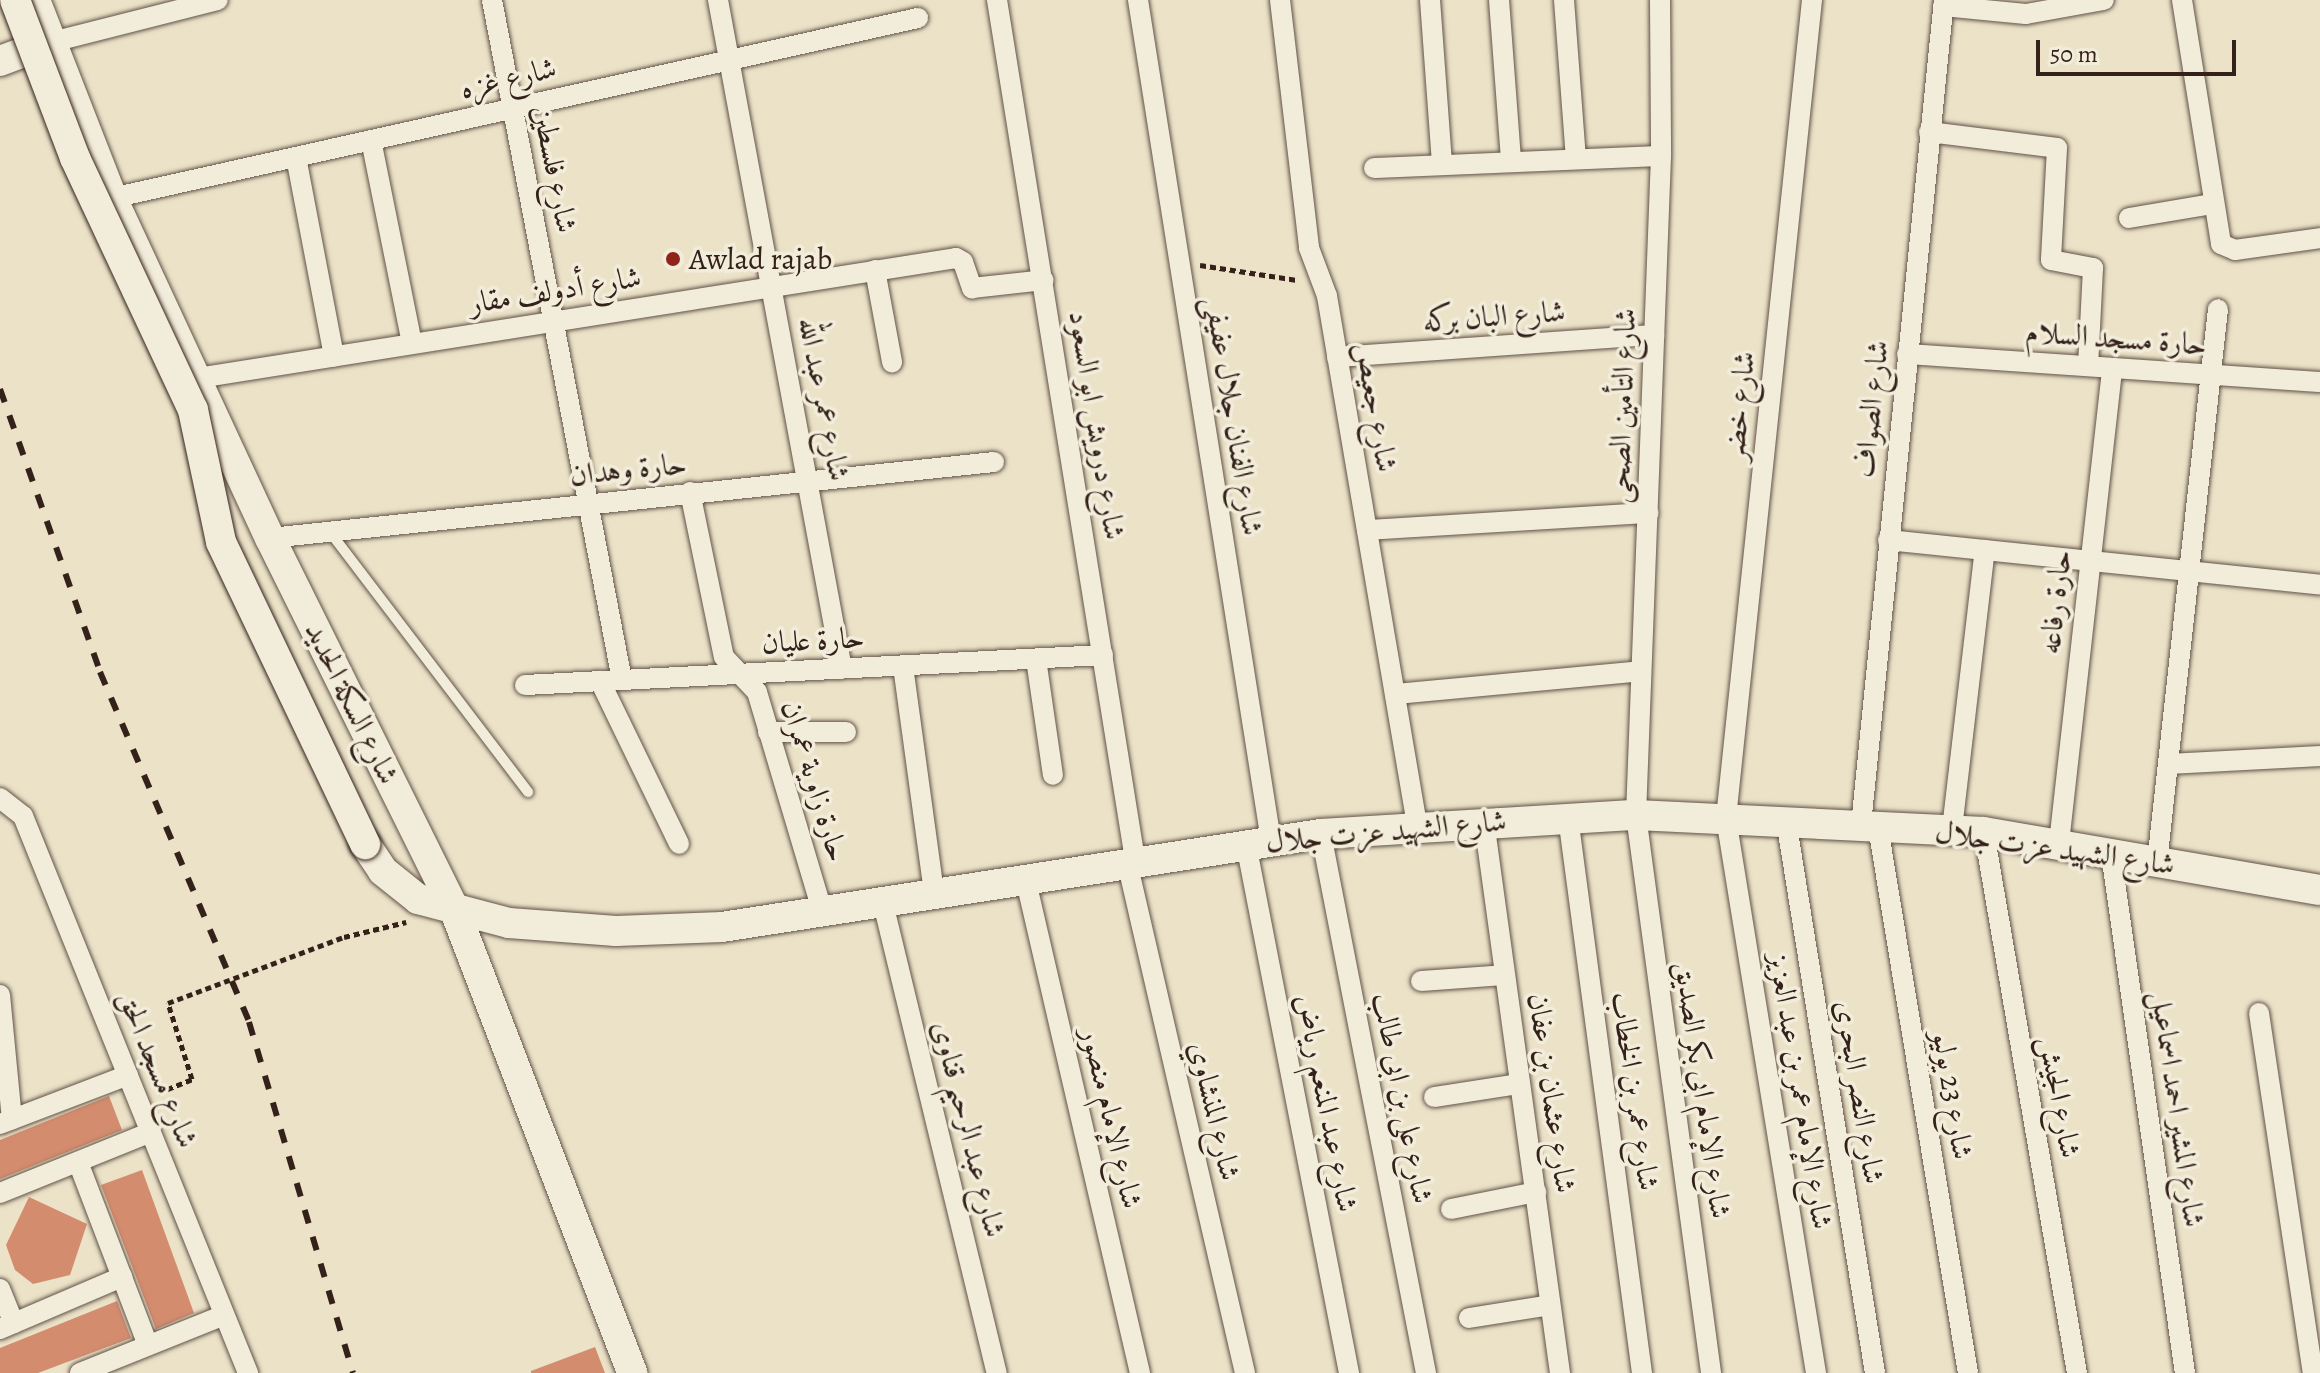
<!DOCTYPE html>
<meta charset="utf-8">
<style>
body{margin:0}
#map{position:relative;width:2320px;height:1373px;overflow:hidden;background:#ebe2c8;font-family:Alegreya,Amiri,serif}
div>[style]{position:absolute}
.building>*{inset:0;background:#d48c6f}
.path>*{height:5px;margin-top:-2.5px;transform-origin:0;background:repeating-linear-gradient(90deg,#34221a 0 6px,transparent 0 10px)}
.roads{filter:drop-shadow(0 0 2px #625246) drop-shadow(0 0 2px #625246)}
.lane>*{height:10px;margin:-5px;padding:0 5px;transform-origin:5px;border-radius:5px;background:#f2ecdb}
.street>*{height:20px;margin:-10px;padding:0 10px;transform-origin:10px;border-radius:10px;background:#f2ecdb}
.secondary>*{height:30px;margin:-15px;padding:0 15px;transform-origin:15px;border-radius:15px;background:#f2ecdb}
.rail>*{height:6px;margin-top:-3px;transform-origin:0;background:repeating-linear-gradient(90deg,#34221a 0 14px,transparent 0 28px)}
.path-bridge>*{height:5px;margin-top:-2.5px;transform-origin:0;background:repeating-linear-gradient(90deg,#34221a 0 6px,transparent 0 10px)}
.bridges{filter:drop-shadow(0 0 2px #34221a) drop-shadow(0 0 2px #34221a)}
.secondary-bridge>*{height:30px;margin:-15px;padding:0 15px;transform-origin:15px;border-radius:15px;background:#f2ecdb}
.dots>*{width:22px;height:22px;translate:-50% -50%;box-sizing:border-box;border:4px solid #f2ecdb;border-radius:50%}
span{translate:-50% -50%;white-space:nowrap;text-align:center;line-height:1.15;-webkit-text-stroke:7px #f2ecdb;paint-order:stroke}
.street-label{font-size:30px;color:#34221a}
.poi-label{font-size:30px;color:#34221a}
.left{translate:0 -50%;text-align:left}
.scale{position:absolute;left:2036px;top:40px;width:200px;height:36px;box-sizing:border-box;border:4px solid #34221a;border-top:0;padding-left:10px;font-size:24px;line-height:28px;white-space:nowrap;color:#34221a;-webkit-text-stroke:6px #f2ecdb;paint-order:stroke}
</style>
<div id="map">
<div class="building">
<i style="clip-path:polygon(109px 1096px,122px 1130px,0 1179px,0 1140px)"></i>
<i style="clip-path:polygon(142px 1170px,194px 1313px,156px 1329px,101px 1185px)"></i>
<i style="clip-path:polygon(29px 1197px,87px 1224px,70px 1275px,33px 1284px,15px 1270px,6px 1245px)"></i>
<i style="clip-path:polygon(117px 1301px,131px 1338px,38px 1373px,0 1373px,0 1348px)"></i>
<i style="clip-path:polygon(595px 1347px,605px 1373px,531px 1373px,531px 1371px)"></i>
</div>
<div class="path">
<i style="left:1200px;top:265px;width:98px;rotate:8.8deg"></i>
<i style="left:344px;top:937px;width:64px;rotate:-13.6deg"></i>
<i style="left:158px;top:1093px;width:37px;rotate:-22deg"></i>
<i style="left:192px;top:1079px;width:80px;rotate:-107.5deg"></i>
</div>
<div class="roads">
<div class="lane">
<i style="left:330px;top:532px;width:327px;rotate:52.7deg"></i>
</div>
<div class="street">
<i style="left:492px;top:0;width:692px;rotate:79.18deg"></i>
<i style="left:718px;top:0;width:680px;rotate:79.5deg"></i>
<i style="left:997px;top:0;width:871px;rotate:80.88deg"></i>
<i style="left:1138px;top:0;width:851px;rotate:81.01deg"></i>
<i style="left:1280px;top:0;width:250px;rotate:83.3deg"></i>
<i style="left:1309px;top:248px;width:51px;rotate:69.4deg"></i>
<i style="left:1327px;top:296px;width:537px;rotate:80.34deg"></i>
<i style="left:1430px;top:0;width:164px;rotate:85.8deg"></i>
<i style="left:1499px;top:0;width:161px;rotate:85.7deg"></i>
<i style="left:1564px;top:0;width:159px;rotate:85.7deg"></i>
<i style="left:1660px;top:0;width:156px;rotate:89.6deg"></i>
<i style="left:1661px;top:156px;width:659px;rotate:92.17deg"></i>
<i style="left:1636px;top:815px;width:563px;rotate:82.34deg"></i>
<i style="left:1812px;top:0;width:823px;rotate:96deg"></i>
<i style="left:1726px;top:818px;width:562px;rotate:80.79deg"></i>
<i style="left:2182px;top:0;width:247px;rotate:80.9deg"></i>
<i style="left:2221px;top:244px;width:15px;rotate:23deg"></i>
<i style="left:2235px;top:250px;width:86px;rotate:-8deg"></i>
<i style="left:1943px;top:6px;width:83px;rotate:5.5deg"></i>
<i style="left:2026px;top:14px;width:79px;rotate:-10.2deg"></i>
<i style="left:48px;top:43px;width:175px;rotate:-14.2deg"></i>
<i style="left:1929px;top:132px;width:129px;rotate:7.1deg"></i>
<i style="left:2057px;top:148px;width:112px;rotate:93.1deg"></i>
<i style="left:2051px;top:260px;width:43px;rotate:10.8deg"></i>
<i style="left:2093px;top:268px;width:98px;rotate:92.9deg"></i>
<i style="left:371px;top:140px;width:207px;rotate:78.6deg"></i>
<i style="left:296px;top:157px;width:203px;rotate:79.2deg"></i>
<i style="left:1374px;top:168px;width:287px;rotate:-2.4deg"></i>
<i style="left:112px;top:198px;width:826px;rotate:-12.59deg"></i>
<i style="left:2129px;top:218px;width:85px;rotate:-9.5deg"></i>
<i style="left:875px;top:270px;width:94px;rotate:79.5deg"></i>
<i style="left:1907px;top:354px;width:414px;rotate:3.9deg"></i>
<i style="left:1337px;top:357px;width:318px;rotate:-4deg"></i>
<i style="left:198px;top:378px;width:767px;rotate:-9deg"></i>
<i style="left:956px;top:258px;width:8px;rotate:30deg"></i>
<i style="left:963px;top:262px;width:28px;rotate:71deg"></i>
<i style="left:972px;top:288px;width:72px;rotate:-6.3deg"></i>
<i style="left:690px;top:492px;width:168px;rotate:78.4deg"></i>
<i style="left:724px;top:657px;width:48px;rotate:46.7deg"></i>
<i style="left:757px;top:692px;width:227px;rotate:73.4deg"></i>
<i style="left:1367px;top:530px;width:282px;rotate:-3.5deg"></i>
<i style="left:270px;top:538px;width:728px;rotate:-5.99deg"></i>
<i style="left:1888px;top:540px;width:434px;rotate:5.9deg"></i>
<i style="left:1036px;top:659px;width:117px;rotate:81.7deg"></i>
<i style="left:903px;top:666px;width:227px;rotate:82.2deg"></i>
<i style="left:600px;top:681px;width:181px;rotate:64.1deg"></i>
<i style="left:525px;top:685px;width:579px;rotate:-2.97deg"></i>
<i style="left:1395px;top:694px;width:247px;rotate:-5.3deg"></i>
<i style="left:768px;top:732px;width:78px"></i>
<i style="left:2169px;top:764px;width:151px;rotate:-3deg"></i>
<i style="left:0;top:798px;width:29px;rotate:38deg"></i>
<i style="left:23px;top:816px;width:601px;rotate:68deg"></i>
<i style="left:1568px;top:817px;width:561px;rotate:82.42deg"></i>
<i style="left:1786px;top:820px;width:560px;rotate:80.86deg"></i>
<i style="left:1484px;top:821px;width:557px;rotate:82.16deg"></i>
<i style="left:1861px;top:825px;width:829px;rotate:-84.26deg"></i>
<i style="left:1878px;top:827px;width:553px;rotate:80.64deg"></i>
<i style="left:1952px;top:829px;width:281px;rotate:-83.3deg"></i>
<i style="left:1984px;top:832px;width:549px;rotate:80.25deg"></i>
<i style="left:1321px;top:834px;width:549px;rotate:78.98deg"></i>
<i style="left:2059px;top:843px;width:478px;rotate:-83.6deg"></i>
<i style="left:1246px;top:844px;width:539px;rotate:78.98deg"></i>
<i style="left:2111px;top:854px;width:524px;rotate:81.89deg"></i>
<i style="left:1127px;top:862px;width:524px;rotate:77deg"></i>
<i style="left:2157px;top:863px;width:557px;rotate:-83.72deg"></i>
<i style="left:1025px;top:877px;width:509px;rotate:76.95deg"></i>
<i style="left:882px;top:899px;width:488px;rotate:76.4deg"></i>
<i style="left:1421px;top:981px;width:83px;rotate:-4.1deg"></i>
<i style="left:0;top:995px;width:125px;rotate:84.5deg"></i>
<i style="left:2259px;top:1013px;width:364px;rotate:81.5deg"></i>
<i style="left:1434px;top:1097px;width:86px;rotate:-8.7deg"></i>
<i style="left:0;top:1124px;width:137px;rotate:-20.9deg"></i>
<i style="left:78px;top:1162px;width:196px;rotate:69.1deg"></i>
<i style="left:0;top:1193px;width:163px;rotate:-22deg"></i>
<i style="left:1451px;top:1209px;width:87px;rotate:-11.3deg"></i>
<i style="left:0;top:1289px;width:37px;rotate:68deg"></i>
<i style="left:1469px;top:1318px;width:82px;rotate:-9.1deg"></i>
<i style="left:0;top:1329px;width:133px;rotate:-23.1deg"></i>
<i style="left:80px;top:1373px;width:155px;rotate:-21.9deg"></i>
</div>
<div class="secondary">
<i style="left:35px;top:0;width:212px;rotate:68.7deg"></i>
<i style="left:112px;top:198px;width:375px;rotate:65.1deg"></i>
<i style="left:270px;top:538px;width:416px;rotate:63.6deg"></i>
<i style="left:455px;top:911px;width:495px;rotate:69deg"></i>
<i style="left:0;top:61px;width:51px;rotate:-20.6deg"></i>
<i style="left:365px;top:844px;width:32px;rotate:56deg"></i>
<i style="left:383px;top:871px;width:45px;rotate:38.7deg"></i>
<i style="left:418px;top:899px;width:94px;rotate:14.8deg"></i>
<i style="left:509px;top:923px;width:107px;rotate:4.3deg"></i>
<i style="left:616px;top:931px;width:106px;rotate:-2.2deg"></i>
<i style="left:722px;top:927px;width:606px;rotate:-8.83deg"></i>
<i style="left:1321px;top:834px;width:316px;rotate:-3.5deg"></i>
<i style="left:1636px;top:815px;width:348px;rotate:2.8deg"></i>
<i style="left:1984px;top:832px;width:341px;rotate:9.8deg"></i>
</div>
</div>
<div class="rail">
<i style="left:0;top:389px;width:300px;rotate:70.5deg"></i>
<i style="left:100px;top:672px;width:380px;rotate:66.9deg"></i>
<i style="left:249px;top:1022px;width:366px;rotate:73.5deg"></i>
</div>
<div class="path-bridge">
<i style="left:168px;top:1003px;width:188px;rotate:-20.6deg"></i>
</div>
<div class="bridges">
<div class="secondary-bridge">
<i style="left:15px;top:0;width:169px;rotate:69.2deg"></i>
<i style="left:75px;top:158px;width:278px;rotate:64.9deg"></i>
<i style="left:193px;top:410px;width:135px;rotate:78deg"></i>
<i style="left:221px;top:542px;width:335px;rotate:64.5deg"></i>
</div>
</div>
<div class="dots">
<i style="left:673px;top:259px;background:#8f2418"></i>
</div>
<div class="street-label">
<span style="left:508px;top:78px;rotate:-13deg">شارع غزه</span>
<span style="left:555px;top:169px;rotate:79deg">شارع فلسطين</span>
<span style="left:555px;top:290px;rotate:-9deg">شارع أدولف مقار</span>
<span style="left:1494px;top:316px;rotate:-4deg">شارع البان بركه</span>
<span style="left:2116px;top:338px;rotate:4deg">حارة مسجد السلام</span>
<span style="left:824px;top:399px;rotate:79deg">شارع عمر عبد الله</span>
<span style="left:1622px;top:406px;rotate:-88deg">شارع التأمين الصحى</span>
<span style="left:1739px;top:406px;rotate:-84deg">شارع خضر</span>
<span style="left:1376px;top:407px;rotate:80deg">شارع جعيص</span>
<span style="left:1871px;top:409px;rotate:-84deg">شارع الصواف</span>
<span style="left:1234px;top:416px;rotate:81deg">شارع الفنان جلال عفيفى</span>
<span style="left:1097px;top:425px;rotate:81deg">شارع درويش ابو السعود</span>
<span style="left:628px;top:469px;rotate:-6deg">حارة وهدان</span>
<span style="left:2055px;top:602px;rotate:-84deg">حارة رفاعه</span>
<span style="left:813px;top:640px;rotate:-3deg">حارة عليان</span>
<span style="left:352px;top:703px;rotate:64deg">شارع السكة الحديد</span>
<span style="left:815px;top:781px;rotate:73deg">حارة زاوية عمران</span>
<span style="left:1386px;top:831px;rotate:-5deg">شارع الشهيد عزت جلال</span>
<span style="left:2055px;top:848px;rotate:8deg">شارع الشهيد عزت جلال</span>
<span style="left:158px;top:1069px;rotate:68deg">شارع مسجد الحق</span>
<span style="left:1703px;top:1090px;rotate:82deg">شارع الإمام ابى بكر الصديق</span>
<span style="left:1635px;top:1091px;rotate:82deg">شارع عمر بن الخطاب</span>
<span style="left:1801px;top:1091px;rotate:81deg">شارع الإمام عمر بن عبد العزيز</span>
<span style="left:1860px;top:1092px;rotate:81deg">شارع النصر البحرى</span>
<span style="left:1552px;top:1093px;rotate:82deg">شارع عثمان بن عفان</span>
<span style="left:1953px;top:1095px;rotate:81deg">شارع 23 يوليو</span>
<span style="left:2060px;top:1097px;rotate:80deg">شارع الجيش</span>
<span style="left:1403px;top:1098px;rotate:79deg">شارع على بن ابى طالب</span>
<span style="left:1327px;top:1103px;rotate:79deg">شارع عبد المنعم رياض</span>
<span style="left:2178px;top:1109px;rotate:82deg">شارع المشير احمد اسماعيل</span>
<span style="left:1215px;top:1111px;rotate:77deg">شارع المنشاوي</span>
<span style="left:1112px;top:1118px;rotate:77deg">شارع الإمام منصور</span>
<span style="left:969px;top:1129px;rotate:76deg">شارع عبد الرحيم قناوى</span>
</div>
<div class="poi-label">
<span class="left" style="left:689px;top:259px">Awlad rajab</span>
</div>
<div class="scale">50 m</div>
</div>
